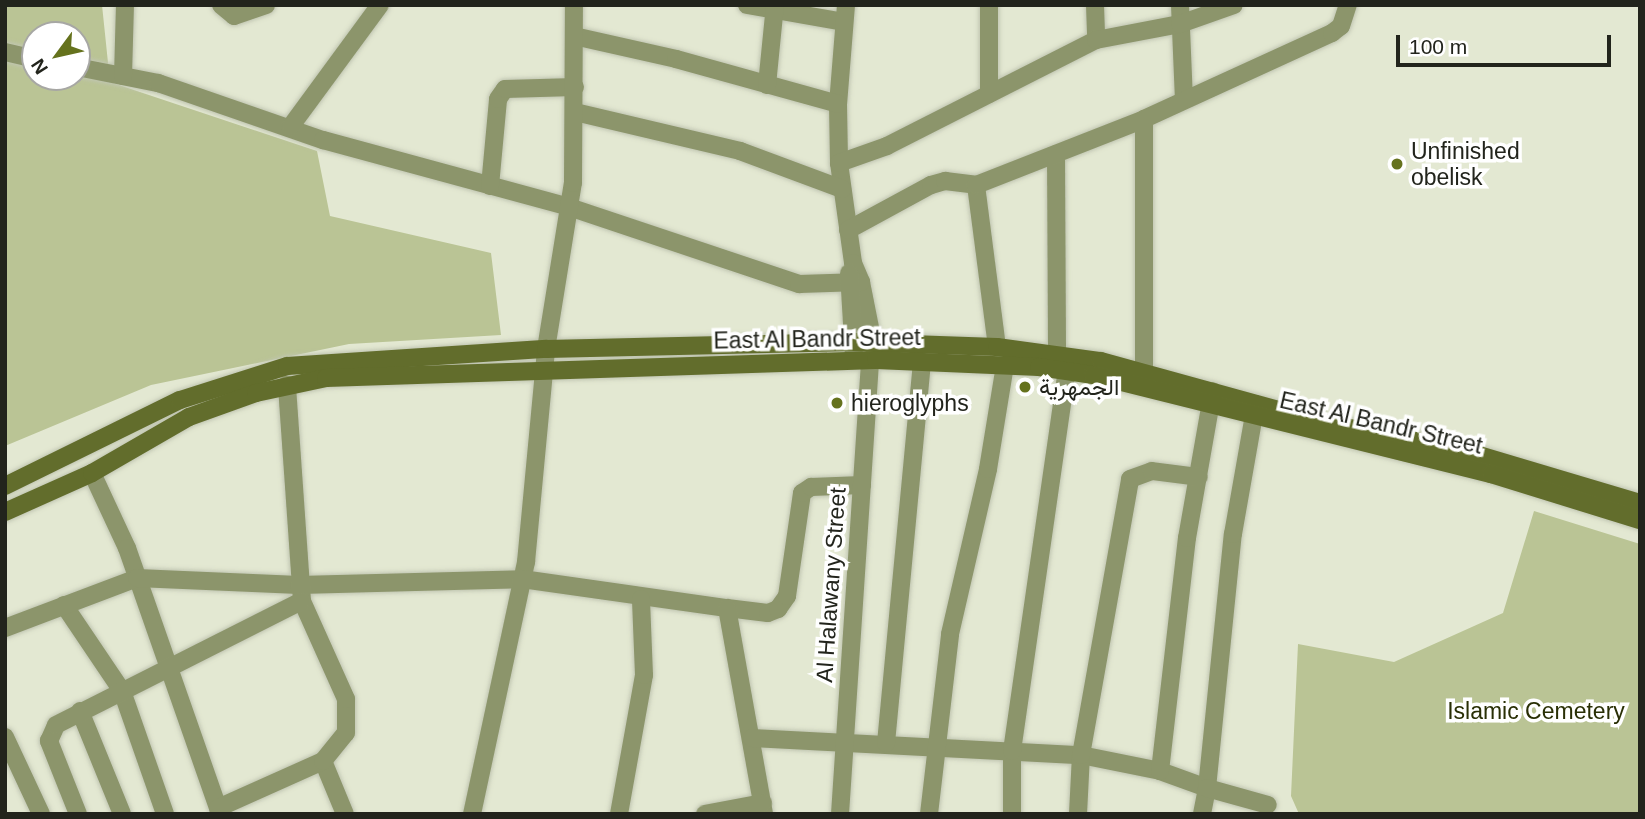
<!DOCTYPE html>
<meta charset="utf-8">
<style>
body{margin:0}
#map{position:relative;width:1645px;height:819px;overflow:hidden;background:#e3e8d2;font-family:Helvetica,Vazirmatn,sans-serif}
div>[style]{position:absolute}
.green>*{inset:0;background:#bac495}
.roads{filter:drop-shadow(0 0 2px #c0c5b1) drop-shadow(0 0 2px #c0c5b1)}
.street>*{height:18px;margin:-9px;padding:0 9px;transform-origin:9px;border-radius:9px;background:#8c956b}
.secondary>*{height:18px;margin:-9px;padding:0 9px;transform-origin:9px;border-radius:9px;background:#626d2c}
.dots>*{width:19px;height:19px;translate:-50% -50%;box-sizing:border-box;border:4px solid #fff;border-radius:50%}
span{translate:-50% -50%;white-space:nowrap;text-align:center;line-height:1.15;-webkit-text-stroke:7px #fff;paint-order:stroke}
.poi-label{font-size:23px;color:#22241c}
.left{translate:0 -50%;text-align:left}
.street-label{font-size:23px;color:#22241c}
.park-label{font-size:23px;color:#292f05}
.frame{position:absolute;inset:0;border:7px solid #22241c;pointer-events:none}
.north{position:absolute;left:21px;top:21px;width:70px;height:70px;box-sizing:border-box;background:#fff;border:2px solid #a7a7a4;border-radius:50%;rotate:237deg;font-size:19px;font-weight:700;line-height:28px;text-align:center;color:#22241c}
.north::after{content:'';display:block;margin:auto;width:24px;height:32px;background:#65721d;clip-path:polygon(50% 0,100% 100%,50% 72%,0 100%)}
.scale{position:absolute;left:1396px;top:35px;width:215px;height:32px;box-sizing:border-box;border:4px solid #22241c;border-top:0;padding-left:9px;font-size:21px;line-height:24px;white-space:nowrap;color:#22241c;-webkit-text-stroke:5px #fff;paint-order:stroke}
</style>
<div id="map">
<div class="green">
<i style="clip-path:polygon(evenodd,5px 5px,102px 5px,110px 82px,317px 151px,330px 216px,491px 253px,501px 335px,349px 344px,151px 385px,5px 446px,5px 5px,35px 35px,77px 35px,77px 77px,35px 77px,35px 35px)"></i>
<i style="clip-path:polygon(1534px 511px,1640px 544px,1640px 814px,1299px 814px,1291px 796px,1298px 644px,1394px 662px,1503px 613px)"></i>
</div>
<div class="roads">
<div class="street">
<i style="left:221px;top:5px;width:17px;rotate:40deg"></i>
<i style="left:234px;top:16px;width:34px;rotate:-19deg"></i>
<i style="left:747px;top:5px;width:98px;rotate:9.9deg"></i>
<i style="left:846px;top:5px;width:99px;rotate:94.6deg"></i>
<i style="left:838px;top:104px;width:59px;rotate:89deg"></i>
<i style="left:839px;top:163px;width:101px;rotate:82deg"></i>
<i style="left:853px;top:263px;width:21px;rotate:67deg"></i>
<i style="left:861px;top:282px;width:77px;rotate:78.8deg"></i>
<i style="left:1095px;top:5px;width:35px;rotate:88deg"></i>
<i style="left:1180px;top:5px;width:94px;rotate:87.6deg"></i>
<i style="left:574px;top:36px;width:105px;rotate:12.7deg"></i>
<i style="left:676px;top:59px;width:168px;rotate:15.5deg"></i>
<i style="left:5px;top:52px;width:31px;rotate:13deg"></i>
<i style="left:77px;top:67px;width:83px;rotate:11.2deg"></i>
<i style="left:158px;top:83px;width:175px;rotate:19.1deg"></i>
<i style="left:323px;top:140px;width:255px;rotate:15.2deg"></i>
<i style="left:569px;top:207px;width:243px;rotate:18.5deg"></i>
<i style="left:799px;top:284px;width:62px;rotate:-1.8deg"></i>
<i style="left:123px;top:76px;width:71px;rotate:-88.4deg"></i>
<i style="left:767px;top:85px;width:80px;rotate:-84.3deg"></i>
<i style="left:989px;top:94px;width:89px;rotate:-90deg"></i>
<i style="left:575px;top:112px;width:170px;rotate:13.3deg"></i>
<i style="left:740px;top:151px;width:109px;rotate:20.4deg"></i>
<i style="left:291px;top:126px;width:150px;rotate:-53.7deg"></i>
<i style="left:1056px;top:154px;width:199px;rotate:89.7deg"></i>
<i style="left:839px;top:163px;width:51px;rotate:-19.5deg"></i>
<i style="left:887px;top:146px;width:234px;rotate:-26.9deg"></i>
<i style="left:1096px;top:40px;width:86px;rotate:-10.8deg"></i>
<i style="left:1180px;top:24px;width:57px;rotate:-19.4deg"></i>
<i style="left:490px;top:186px;width:87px;rotate:-84.7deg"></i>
<i style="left:498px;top:99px;width:12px;rotate:-55deg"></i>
<i style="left:505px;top:89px;width:70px;rotate:-1.6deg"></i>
<i style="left:848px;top:230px;width:94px;rotate:-28.5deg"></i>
<i style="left:931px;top:185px;width:15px;rotate:-16deg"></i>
<i style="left:945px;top:181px;width:31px;rotate:7deg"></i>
<i style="left:849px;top:273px;width:83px;rotate:86.6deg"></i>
<i style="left:997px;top:347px;width:163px;rotate:-97.4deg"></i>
<i style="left:976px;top:185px;width:180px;rotate:-21.4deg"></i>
<i style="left:1144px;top:119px;width:207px;rotate:-24.6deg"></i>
<i style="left:1332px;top:33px;width:11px;rotate:-38deg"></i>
<i style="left:1341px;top:26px;width:22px;rotate:-72deg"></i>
<i style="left:1144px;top:385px;width:266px;rotate:-90deg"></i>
<i style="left:92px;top:473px;width:83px;rotate:65deg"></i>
<i style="left:127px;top:548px;width:282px;rotate:70.7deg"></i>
<i style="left:64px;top:605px;width:104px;rotate:56deg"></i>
<i style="left:122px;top:691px;width:130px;rotate:70.7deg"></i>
<i style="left:727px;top:608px;width:41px;rotate:7deg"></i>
<i style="left:768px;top:613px;width:11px;rotate:-22deg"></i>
<i style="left:778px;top:609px;width:16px;rotate:-55deg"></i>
<i style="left:787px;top:596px;width:104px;rotate:-81.7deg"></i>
<i style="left:802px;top:493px;width:11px;rotate:-34deg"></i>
<i style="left:811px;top:487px;width:51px;rotate:-2.2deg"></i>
<i style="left:5px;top:628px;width:141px;rotate:-20.7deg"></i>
<i style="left:137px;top:578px;width:162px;rotate:2.5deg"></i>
<i style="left:299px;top:585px;width:223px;rotate:-1.5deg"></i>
<i style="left:522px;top:579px;width:207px;rotate:8.1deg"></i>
<i style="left:727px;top:608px;width:209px;rotate:79.8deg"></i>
<i style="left:80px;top:711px;width:111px;rotate:67.8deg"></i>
<i style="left:5px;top:737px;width:85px;rotate:64.9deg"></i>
<i style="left:752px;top:738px;width:329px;rotate:3deg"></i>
<i style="left:1081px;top:755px;width:81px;rotate:11.4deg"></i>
<i style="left:1160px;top:771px;width:50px;rotate:19.9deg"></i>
<i style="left:1207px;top:788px;width:255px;rotate:-84.2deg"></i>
<i style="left:1233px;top:534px;width:132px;rotate:-80deg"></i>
<i style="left:886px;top:743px;width:383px;rotate:-84.6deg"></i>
<i style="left:323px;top:761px;width:57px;rotate:67.5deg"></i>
<i style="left:1160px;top:771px;width:235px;rotate:-83.4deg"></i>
<i style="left:1187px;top:538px;width:149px;rotate:-80deg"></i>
<i style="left:218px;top:808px;width:115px;rotate:-24.1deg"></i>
<i style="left:323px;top:761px;width:36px;rotate:-51deg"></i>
<i style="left:346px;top:733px;width:34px;rotate:-90deg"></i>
<i style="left:346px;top:699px;width:107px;rotate:-114.2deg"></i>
<i style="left:302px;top:601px;width:217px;rotate:-94deg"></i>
<i style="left:78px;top:814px;width:79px;rotate:-111.7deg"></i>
<i style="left:49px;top:741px;width:17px;rotate:-66deg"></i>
<i style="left:56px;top:725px;width:275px;rotate:-26.8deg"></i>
<i style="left:472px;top:814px;width:258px;rotate:-77.9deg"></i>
<i style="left:526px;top:562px;width:214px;rotate:-84.6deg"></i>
<i style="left:546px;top:349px;width:168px;rotate:-80.8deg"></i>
<i style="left:573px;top:183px;width:178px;rotate:-89.7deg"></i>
<i style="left:619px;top:814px;width:141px;rotate:-79.8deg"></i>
<i style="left:644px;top:675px;width:76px;rotate:-92.3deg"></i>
<i style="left:705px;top:814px;width:59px;rotate:-10.7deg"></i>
<i style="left:840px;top:814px;width:455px;rotate:-86.2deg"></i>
<i style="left:929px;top:814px;width:181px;rotate:-83.3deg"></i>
<i style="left:950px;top:634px;width:169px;rotate:-77deg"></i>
<i style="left:988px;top:469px;width:105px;rotate:-80.7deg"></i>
<i style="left:1012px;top:814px;width:63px;rotate:-90deg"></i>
<i style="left:1012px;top:751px;width:385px;rotate:-81.8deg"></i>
<i style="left:1078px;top:814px;width:59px;rotate:-87.1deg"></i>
<i style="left:1081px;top:755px;width:280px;rotate:-79.9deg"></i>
<i style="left:1130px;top:479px;width:23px;rotate:-20deg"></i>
<i style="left:1152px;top:471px;width:47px;rotate:7.3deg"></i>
<i style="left:1202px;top:814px;width:26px;rotate:-79deg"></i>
<i style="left:1207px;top:788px;width:63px;rotate:15.6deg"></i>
</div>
<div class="secondary">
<i style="left:5px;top:486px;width:195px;rotate:-26.2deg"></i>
<i style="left:180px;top:400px;width:112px;rotate:-17.6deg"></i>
<i style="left:287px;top:366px;width:260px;rotate:-3.8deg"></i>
<i style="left:546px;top:349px;width:307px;rotate:-1.3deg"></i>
<i style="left:853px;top:342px;width:144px;rotate:2deg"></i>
<i style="left:997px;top:347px;width:105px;rotate:7.7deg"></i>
<i style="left:1101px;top:361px;width:238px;rotate:15.4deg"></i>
<i style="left:1330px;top:424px;width:135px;rotate:11.1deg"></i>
<i style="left:1462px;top:450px;width:186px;rotate:16.6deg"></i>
<i style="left:5px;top:512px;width:95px;rotate:-24.1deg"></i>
<i style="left:92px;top:473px;width:112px;rotate:-30deg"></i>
<i style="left:189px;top:417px;width:71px;rotate:-19.7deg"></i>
<i style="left:256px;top:393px;width:72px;rotate:-12.1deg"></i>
<i style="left:326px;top:378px;width:550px;rotate:-1.87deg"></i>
<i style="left:876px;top:360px;width:163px;rotate:2.5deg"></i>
<i style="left:1039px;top:367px;width:55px;rotate:8.4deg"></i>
<i style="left:1093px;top:375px;width:410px;rotate:14deg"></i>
<i style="left:1491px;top:474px;width:156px;rotate:17.2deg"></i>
</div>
</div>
<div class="dots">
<i style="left:1397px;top:164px;background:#65721d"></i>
<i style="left:1025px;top:387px;background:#65721d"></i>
<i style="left:837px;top:403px;background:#65721d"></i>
</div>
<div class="poi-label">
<span class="left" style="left:1411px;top:164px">Unfinished<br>obelisk</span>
<span class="left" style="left:1039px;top:387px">الجمهرية</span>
<span class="left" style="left:851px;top:403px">hieroglyphs</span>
</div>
<div class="street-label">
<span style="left:817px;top:339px;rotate:-1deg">East Al Bandr Street</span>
<span style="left:1381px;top:423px;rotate:13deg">East Al Bandr Street</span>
<span style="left:831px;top:585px;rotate:-86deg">Al Halawany Street</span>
</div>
<div class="park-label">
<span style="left:1536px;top:711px">Islamic Cemetery</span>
</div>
<div class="frame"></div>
<div class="north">N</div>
<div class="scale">100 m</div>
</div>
